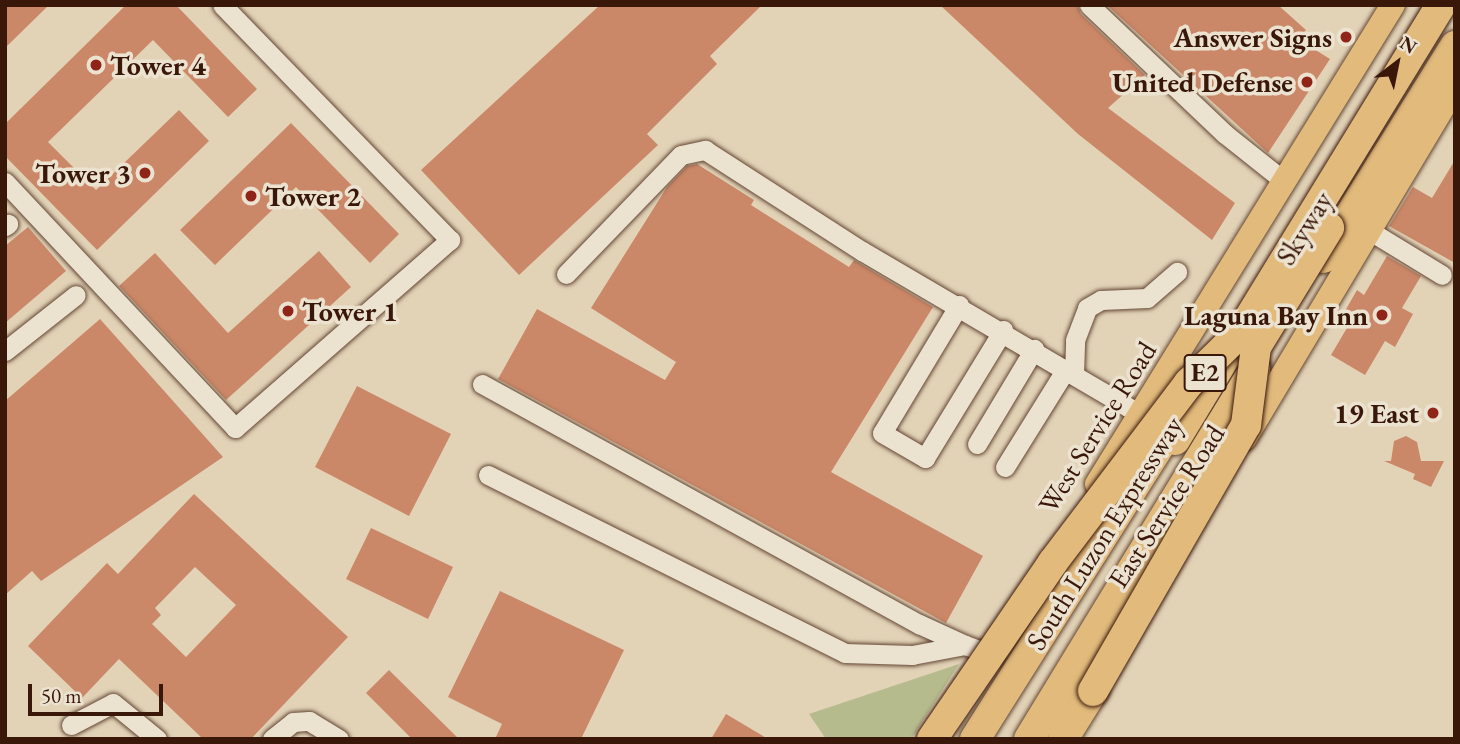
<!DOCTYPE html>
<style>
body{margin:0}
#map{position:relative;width:1460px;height:744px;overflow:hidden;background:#e2d3b7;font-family:"EB Garamond",serif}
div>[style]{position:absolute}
.green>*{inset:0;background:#b6bb8d}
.building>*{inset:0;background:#cb8869}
.roads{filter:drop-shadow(0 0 2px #634634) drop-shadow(0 0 2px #634634)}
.minor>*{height:19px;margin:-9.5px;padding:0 9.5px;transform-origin:9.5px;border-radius:9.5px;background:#ece2d0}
.major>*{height:24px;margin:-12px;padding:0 12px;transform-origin:12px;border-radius:12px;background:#e1ba7c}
.highway>*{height:30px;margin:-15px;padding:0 15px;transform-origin:15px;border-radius:15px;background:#e1ba7c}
.bridges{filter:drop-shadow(0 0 2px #391709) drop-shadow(0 0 2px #391709)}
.highway-bridge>*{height:30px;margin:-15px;padding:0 15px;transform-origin:15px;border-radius:15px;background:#e1ba7c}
.dots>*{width:19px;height:19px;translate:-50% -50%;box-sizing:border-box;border:4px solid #ece2d0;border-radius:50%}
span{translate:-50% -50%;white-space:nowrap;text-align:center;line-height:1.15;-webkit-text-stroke:7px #ece2d0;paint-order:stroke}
.shield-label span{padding:2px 5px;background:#ece2d0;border:2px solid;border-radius:5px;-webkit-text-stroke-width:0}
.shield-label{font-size:26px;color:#391709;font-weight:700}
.poi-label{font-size:28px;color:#391709;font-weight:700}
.right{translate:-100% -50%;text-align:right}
.left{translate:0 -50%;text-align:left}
.street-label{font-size:28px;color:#391709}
.frame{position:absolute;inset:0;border:7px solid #391709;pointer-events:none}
.north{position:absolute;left:1362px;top:28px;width:70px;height:70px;-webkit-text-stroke:5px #ece2d0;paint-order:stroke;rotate:32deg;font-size:19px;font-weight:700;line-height:28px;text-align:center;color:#391709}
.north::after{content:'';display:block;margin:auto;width:24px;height:32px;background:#391709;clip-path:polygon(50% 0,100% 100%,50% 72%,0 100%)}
.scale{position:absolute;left:28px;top:684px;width:135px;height:32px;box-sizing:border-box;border:4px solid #391709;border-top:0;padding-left:9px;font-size:21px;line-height:24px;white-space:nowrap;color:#391709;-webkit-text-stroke:5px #ece2d0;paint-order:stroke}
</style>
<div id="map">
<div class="green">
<i style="clip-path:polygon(959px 664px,911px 739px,826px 739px,809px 714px)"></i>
</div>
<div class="building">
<i style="clip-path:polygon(5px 5px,49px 5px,5px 48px)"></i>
<i style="clip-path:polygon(126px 5px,176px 5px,257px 89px,228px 117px,153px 40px,48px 142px,96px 190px,179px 110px,209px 141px,97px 250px,5px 156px,5px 124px)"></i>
<i style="clip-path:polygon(600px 5px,762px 5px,710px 56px,717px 64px,647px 134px,658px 145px,519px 275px,421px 170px)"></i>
<i style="clip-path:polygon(940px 5px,1077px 5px,1081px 14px,1145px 75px,1108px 108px,1235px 203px,1212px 240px,1078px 134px)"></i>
<i style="clip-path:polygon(1107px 5px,1278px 5px,1306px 30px,1298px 39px,1330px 59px,1268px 153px)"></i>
<i style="clip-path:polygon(291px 123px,399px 234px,370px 263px,296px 187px,215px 265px,180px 230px)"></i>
<i style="clip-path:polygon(1455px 160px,1455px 263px,1389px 226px,1413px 187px,1432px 198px)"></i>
<i style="clip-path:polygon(697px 164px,754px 200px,751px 205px,849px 267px,854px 260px,933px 307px,831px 472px,983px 556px,946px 623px,498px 379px,537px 309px,665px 380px,676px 362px,591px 308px,667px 187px,687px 166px)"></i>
<i style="clip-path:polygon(28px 227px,66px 271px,5px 323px,5px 246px)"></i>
<i style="clip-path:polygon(319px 251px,351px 287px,226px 400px,119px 286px,155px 253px,228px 333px)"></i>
<i style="clip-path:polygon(1387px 256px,1421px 276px,1402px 308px,1413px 314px,1395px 347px,1385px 341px,1365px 375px,1331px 355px,1354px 316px,1345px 311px,1357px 290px,1364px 295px)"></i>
<i style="clip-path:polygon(100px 319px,223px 457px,41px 581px,32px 571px,5px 595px,5px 401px)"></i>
<i style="clip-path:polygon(357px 386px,451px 434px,409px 516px,315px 467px)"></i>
<i style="clip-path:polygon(1406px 436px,1417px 442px,1421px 461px,1444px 461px,1431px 487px,1413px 479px,1415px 474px,1384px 461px,1391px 461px,1394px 441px)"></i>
<i style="clip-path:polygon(evenodd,194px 494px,348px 637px,251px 739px,203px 739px,119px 659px,82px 698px,28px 646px,107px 563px,118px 574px,194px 494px,195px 567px,236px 605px,186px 657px,152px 624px,161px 615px,155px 608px,195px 567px)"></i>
<i style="clip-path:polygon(371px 528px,453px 567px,428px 619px,346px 579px)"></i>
<i style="clip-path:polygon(500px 591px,624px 650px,581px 739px,495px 739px,502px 724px,448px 697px)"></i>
<i style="clip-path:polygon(389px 670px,395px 676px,459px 739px,412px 739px,366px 693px)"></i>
<i style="clip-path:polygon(726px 714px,768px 739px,711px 739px)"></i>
</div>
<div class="roads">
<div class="minor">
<i style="left:1089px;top:5px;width:187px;rotate:43.5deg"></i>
<i style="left:1225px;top:134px;width:75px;rotate:38.5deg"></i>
<i style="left:5px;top:182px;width:337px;rotate:46.9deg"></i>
<i style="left:235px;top:428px;width:286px;rotate:-41.2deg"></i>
<i style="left:450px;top:240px;width:327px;rotate:-134.1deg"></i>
<i style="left:5px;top:226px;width:4px;rotate:-34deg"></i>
<i style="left:1370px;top:231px;width:84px;rotate:31.4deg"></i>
<i style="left:566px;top:274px;width:165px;rotate:-46deg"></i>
<i style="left:681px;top:155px;width:25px;rotate:-12deg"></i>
<i style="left:705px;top:150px;width:187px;rotate:32.8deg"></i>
<i style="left:862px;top:251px;width:324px;rotate:30.4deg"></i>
<i style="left:959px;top:305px;width:149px;rotate:121deg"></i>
<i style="left:882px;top:433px;width:50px;rotate:30.2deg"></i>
<i style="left:925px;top:458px;width:150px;rotate:-58.6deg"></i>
<i style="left:5px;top:351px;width:90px;rotate:-38.3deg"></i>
<i style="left:1074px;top:374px;width:34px;rotate:-88deg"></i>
<i style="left:1075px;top:340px;width:34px;rotate:-69deg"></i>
<i style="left:1087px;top:308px;width:16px;rotate:-30deg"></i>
<i style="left:1101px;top:300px;width:46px;rotate:-2.5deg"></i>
<i style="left:1147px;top:298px;width:40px;rotate:-41deg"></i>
<i style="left:482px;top:384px;width:499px;rotate:28.8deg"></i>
<i style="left:919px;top:624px;width:51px;rotate:24.5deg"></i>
<i style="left:977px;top:444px;width:111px;rotate:-59deg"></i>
<i style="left:1005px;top:467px;width:115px;rotate:-58.1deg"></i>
<i style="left:488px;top:475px;width:399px;rotate:26.5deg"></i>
<i style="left:845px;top:653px;width:67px;rotate:1.7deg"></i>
<i style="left:912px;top:655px;width:54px;rotate:-10.7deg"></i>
<i style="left:965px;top:645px;width:30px;rotate:20deg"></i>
<i style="left:71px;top:725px;width:47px;rotate:-27.6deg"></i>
<i style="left:113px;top:703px;width:57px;rotate:39.3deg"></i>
<i style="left:272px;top:739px;width:27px;rotate:-39deg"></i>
<i style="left:293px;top:722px;width:16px;rotate:-4deg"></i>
<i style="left:309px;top:721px;width:35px;rotate:31deg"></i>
</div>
<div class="major">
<i style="left:1245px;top:438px;width:409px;rotate:-59.1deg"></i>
<i style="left:1097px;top:484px;width:563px;rotate:-58.29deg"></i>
</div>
<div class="highway">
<i style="left:1323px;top:258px;width:250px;rotate:-58.1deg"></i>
<i style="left:1175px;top:440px;width:104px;rotate:-58.8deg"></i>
<i style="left:975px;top:739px;width:381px;rotate:-57.8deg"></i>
<i style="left:1029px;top:739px;width:434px;rotate:-58.6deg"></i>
<i style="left:1063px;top:739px;width:57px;rotate:-58deg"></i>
</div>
</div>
<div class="bridges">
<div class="highway-bridge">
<i style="left:1093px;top:691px;width:307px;rotate:-60.1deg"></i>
<i style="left:1246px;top:425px;width:79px;rotate:-82.7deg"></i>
<i style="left:1256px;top:347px;width:140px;rotate:-58.5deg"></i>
<i style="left:932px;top:739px;width:214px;rotate:-55.6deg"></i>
<i style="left:1053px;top:562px;width:225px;rotate:-52.8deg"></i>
<i style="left:1189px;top:383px;width:71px;rotate:-44.4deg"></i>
<i style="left:1240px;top:333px;width:385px;rotate:-58.5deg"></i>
</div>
</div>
<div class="dots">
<i style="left:1346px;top:37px;background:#8f2418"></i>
<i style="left:96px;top:65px;background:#8f2418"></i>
<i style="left:1307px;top:82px;background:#8f2418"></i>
<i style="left:145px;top:173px;background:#8f2418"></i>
<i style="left:251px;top:196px;background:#8f2418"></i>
<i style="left:288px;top:311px;background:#8f2418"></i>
<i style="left:1382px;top:315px;background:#8f2418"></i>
<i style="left:1433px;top:413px;background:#8f2418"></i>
</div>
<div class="shield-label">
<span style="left:1205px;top:373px">E2</span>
</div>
<div class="poi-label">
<span class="right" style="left:1332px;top:37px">Answer Signs</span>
<span class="left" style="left:110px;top:65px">Tower 4</span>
<span class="right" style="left:1293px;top:82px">United Defense</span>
<span class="right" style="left:131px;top:173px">Tower 3</span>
<span class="left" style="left:265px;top:196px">Tower 2</span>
<span class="left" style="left:302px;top:311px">Tower 1</span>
<span class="right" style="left:1368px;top:315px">Laguna Bay Inn</span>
<span class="right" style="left:1419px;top:413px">19 East</span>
</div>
<div class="street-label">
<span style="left:1304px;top:228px;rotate:-58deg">Skyway</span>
<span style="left:1097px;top:427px;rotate:-58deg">West Service Road</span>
<span style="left:1166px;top:506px;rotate:-57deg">East Service Road</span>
<span style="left:1104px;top:533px;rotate:-58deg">South Luzon Expressway</span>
</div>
<div class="frame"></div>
<div class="north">N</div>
<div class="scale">50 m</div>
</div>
